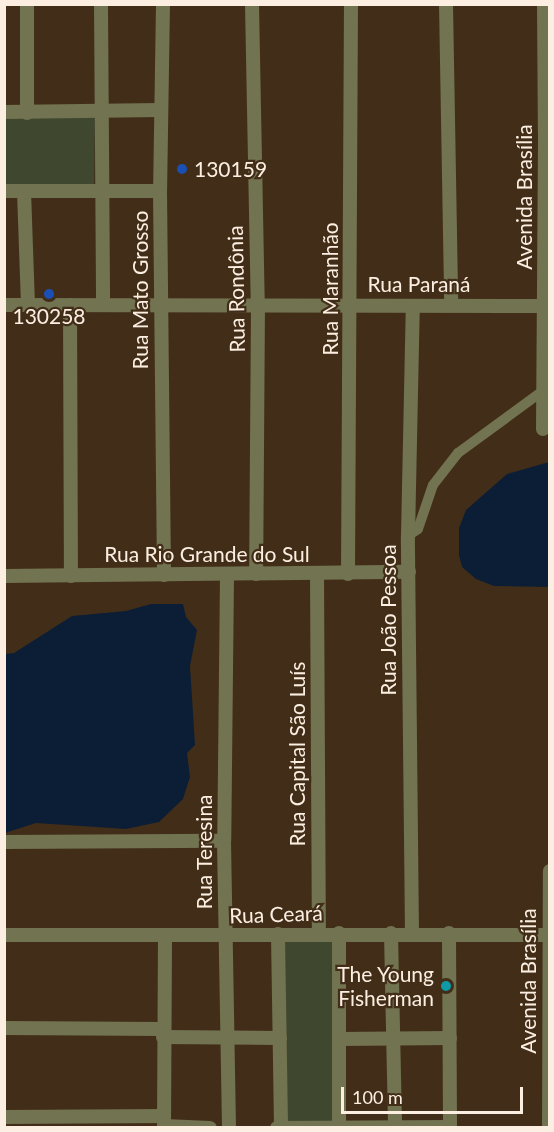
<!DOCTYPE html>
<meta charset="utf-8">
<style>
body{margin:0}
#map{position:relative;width:554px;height:1132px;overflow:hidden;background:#422e18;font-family:Lato,sans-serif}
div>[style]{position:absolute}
.green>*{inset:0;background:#40472f}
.water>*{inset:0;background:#0c1e35}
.pedestrian>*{height:10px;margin:-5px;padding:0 5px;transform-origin:5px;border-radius:5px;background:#727351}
.minor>*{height:14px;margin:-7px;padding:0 7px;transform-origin:7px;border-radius:7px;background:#727351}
.tertiary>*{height:15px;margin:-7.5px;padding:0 7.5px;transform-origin:7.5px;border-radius:7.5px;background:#727351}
.dots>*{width:16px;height:16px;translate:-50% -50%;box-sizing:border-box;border:3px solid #422e18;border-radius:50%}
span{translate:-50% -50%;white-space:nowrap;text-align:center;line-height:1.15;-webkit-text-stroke:4.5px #422e18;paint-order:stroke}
.poi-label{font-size:21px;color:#fcefe2}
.left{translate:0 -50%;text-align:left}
.right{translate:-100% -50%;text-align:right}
.street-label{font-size:21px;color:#fcefe2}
.frame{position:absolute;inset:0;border:6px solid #fcefe2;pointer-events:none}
.scale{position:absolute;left:341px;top:1087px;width:182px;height:27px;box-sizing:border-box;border:3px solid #fcefe2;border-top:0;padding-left:8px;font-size:18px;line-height:21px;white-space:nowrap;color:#fcefe2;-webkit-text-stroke:4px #422e18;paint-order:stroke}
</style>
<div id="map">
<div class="green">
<i style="clip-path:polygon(95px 111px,94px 186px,5px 187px,4px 112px)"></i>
<i style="clip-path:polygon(338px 937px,340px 1122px,287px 1122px,285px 938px)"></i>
</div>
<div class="water">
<i style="clip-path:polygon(549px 462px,549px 587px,494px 586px,476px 579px,462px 567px,459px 555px,459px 528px,466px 510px,507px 474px)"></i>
<i style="clip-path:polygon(151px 604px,183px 604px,186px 617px,197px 630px,190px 666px,195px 745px,187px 753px,190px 777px,183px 799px,159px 822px,126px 829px,36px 823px,5px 833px,5px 654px,14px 653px,72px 616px,126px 611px)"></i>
</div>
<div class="pedestrian">
<i style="left:408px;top:536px;width:12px;rotate:-35deg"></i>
<i style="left:418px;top:529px;width:46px;rotate:-71.2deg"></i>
<i style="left:433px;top:485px;width:41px;rotate:-52deg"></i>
<i style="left:458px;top:453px;width:107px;rotate:-36.2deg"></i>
</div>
<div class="minor">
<i style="left:101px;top:4px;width:301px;rotate:89.6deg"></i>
<i style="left:163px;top:4px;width:187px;rotate:90.9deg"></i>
<i style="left:160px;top:191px;width:384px;rotate:89.4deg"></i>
<i style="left:252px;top:4px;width:300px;rotate:88.9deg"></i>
<i style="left:258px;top:304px;width:270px;rotate:90.4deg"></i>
<i style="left:446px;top:4px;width:300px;rotate:89deg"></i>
<i style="left:4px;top:112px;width:156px;rotate:-0.7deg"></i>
<i style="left:27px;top:113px;width:109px;rotate:-90deg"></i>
<i style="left:4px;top:191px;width:156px"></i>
<i style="left:24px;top:191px;width:114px;rotate:88deg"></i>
<i style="left:4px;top:305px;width:541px;rotate:0.11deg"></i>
<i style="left:70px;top:305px;width:271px;rotate:89.8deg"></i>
<i style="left:543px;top:429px;width:297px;rotate:-89.6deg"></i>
<i style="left:317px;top:574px;width:359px;rotate:89.7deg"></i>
<i style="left:348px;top:574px;width:570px;rotate:-89.7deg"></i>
<i style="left:4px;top:576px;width:405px;rotate:-0.6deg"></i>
<i style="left:227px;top:576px;width:265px;rotate:90.6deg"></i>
<i style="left:224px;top:841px;width:287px;rotate:89deg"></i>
<i style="left:4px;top:842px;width:220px;rotate:-0.3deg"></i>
<i style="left:391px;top:933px;width:195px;rotate:88.8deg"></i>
<i style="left:412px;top:933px;width:397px;rotate:-90.6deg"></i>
<i style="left:408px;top:536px;width:230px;rotate:-88.8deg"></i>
<i style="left:449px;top:933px;width:195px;rotate:89.7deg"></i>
<i style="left:278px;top:934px;width:194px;rotate:89.1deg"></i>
<i style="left:4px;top:935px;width:544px"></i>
<i style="left:4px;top:1028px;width:158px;rotate:0.4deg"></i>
<i style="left:163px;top:1037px;width:117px;rotate:0.5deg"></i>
<i style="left:339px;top:1039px;width:111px;rotate:-0.5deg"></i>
<i style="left:4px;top:1117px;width:160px;rotate:-0.4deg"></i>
<i style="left:164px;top:1126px;width:46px;rotate:2.5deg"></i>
<i style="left:164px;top:1128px;width:191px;rotate:-89.7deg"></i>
<i style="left:277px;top:1128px;width:173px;rotate:-0.3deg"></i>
<i style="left:339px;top:1128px;width:195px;rotate:-90deg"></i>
<i style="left:549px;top:1128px;width:257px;rotate:-89.8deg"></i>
</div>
<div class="tertiary">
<i style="left:544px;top:4px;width:128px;rotate:89.6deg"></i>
<i style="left:545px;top:132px;width:5px"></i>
</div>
<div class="dots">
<i style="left:182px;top:169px;background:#1a4fb4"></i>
<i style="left:49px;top:294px;background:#1a4fb4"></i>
<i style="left:446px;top:986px;background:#0f9aa8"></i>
</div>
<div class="poi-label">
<span class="left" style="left:194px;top:169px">130159</span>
<span style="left:49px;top:316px">130258</span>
<span class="right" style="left:434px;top:986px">The Young<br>Fisherman</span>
</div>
<div class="street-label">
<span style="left:524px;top:197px;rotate:-90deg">Avenida Brasília</span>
<span style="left:419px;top:284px">Rua Paraná</span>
<span style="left:236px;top:289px;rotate:-91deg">Rua Rondônia</span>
<span style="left:330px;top:289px;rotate:-90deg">Rua Maranhão</span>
<span style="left:140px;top:290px;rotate:-90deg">Rua Mato Grosso</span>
<span style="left:207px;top:554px">Rua Rio Grande do Sul</span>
<span style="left:388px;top:620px;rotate:-90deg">Rua João Pessoa</span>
<span style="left:297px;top:754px;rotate:-90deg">Rua Capital São Luís</span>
<span style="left:204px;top:852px;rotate:-90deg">Rua Teresina</span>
<span style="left:276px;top:914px;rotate:-2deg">Rua Ceará</span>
<span style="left:528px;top:981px;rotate:-90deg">Avenida Brasília</span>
</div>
<div class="frame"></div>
<div class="scale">100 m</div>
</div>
